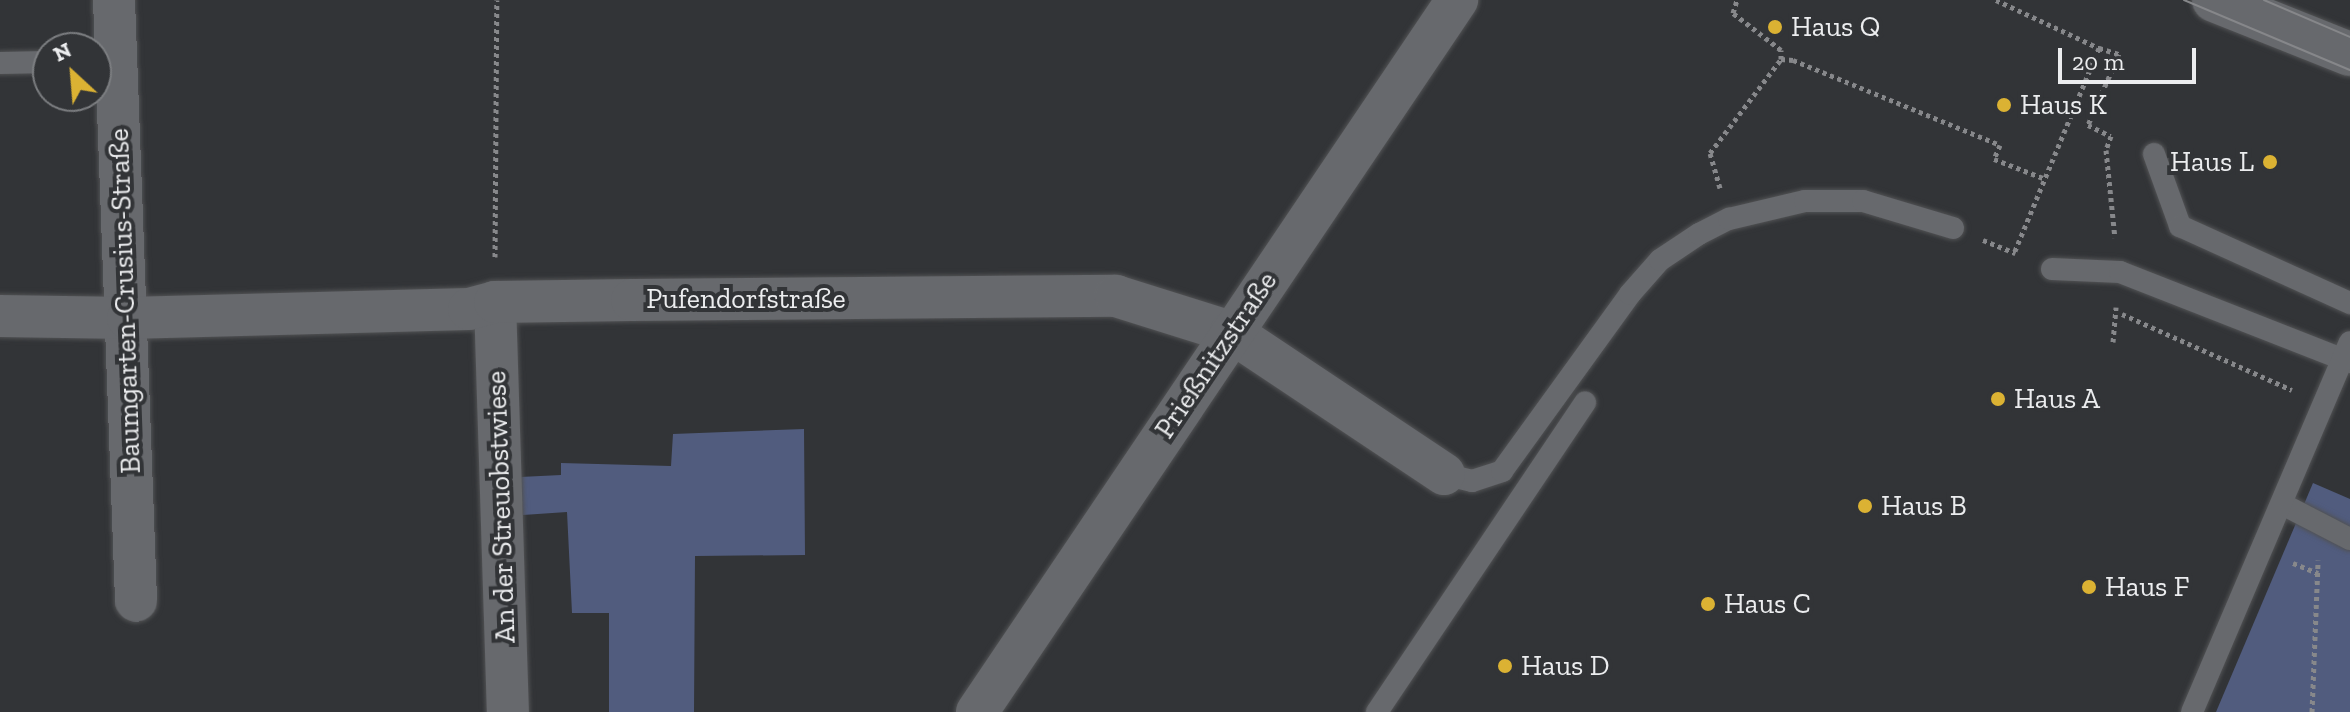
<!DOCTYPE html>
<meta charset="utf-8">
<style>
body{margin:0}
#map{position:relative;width:2350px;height:712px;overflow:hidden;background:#323437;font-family:"Zilla Slab",serif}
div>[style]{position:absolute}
.green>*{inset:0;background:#515c7e}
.path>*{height:5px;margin-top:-2.5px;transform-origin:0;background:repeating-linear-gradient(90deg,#87888b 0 4px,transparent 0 8px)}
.roads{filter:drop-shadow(0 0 2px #515254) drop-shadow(0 0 2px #515254)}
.lane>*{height:22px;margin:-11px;padding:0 11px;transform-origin:11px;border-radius:11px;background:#67696d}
.street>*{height:42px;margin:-21px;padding:0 21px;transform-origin:21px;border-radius:21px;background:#67696d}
.secondary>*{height:44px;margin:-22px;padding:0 22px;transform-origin:22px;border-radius:22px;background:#67696d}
.tram>*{height:2px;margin:-1px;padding:0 1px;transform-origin:1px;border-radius:1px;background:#86878a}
.dots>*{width:22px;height:22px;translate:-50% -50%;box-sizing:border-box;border:4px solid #323437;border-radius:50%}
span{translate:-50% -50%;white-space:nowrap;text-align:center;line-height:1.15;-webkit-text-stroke:8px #323437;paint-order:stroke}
.poi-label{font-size:28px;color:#ecedef}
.left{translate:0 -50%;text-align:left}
.right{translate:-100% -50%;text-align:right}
.street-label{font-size:28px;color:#ecedef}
.north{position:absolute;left:32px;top:32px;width:80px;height:80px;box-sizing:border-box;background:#323437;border:2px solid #7c7e81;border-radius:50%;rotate:334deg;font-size:22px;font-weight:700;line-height:32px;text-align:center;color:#ecedef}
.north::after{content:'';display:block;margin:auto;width:28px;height:36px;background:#dbb233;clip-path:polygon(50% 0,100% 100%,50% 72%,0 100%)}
.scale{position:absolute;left:2058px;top:48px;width:138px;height:36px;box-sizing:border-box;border:4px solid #ecedef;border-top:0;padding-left:10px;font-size:24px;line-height:28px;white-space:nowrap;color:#ecedef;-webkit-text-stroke:6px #323437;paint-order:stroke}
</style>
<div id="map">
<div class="green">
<i style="clip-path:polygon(804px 429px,805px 555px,695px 556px,694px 712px,609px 712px,609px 613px,572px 613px,567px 512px,523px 515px,520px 477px,561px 475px,561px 463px,671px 466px,673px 434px)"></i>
<i style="clip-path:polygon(2313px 483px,2350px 499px,2350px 712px,2216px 712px)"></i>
</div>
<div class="path">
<i style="left:1996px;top:0;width:114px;rotate:25deg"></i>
<i style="left:2099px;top:48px;width:222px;rotate:112.5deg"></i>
<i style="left:2099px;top:48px;width:21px;rotate:17deg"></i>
<i style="left:2119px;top:54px;width:77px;rotate:113.6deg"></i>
<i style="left:2088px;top:125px;width:25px;rotate:26deg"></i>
<i style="left:2111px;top:136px;width:15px;rotate:110deg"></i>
<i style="left:2106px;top:150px;width:88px;rotate:84.2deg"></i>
<i style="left:1781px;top:59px;width:12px;rotate:5deg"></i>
<i style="left:1793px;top:60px;width:224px;rotate:22.3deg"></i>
<i style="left:2000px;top:145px;width:15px;rotate:113deg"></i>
<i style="left:1994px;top:159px;width:53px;rotate:21.2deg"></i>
<i style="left:1720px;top:188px;width:36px;rotate:-106deg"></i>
<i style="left:1710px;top:153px;width:118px;rotate:-52.9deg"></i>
<i style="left:1781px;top:59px;width:9px;rotate:-90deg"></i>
<i style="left:1781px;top:50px;width:61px;rotate:-142.4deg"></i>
<i style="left:1733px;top:13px;width:14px;rotate:-73deg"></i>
<i style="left:1983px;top:240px;width:35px;rotate:22deg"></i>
<i style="left:495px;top:257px;width:257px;rotate:-89.6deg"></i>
<i style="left:2122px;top:314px;width:186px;rotate:24.1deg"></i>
<i style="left:2113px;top:342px;width:35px;rotate:-85deg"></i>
<i style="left:2293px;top:563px;width:27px;rotate:22deg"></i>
<i style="left:2312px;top:712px;width:152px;rotate:-87.7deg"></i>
</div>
<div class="roads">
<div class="lane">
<i style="left:0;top:63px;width:48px;rotate:-1.2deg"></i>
<i style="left:2154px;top:154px;width:77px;rotate:70.1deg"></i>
<i style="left:2180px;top:226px;width:187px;rotate:24.4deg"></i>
<i style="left:2052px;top:269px;width:68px;rotate:2.5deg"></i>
<i style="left:2120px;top:272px;width:247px;rotate:21.4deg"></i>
<i style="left:1444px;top:474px;width:29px;rotate:14deg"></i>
<i style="left:1472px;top:481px;width:32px;rotate:-18deg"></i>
<i style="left:1502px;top:471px;width:218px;rotate:-54.1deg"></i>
<i style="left:1630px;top:294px;width:45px;rotate:-48.6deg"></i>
<i style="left:1660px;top:260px;width:47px;rotate:-33.7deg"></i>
<i style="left:1699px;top:234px;width:34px;rotate:-27deg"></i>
<i style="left:1729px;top:219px;width:78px;rotate:-13.3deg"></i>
<i style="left:1805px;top:201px;width:58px"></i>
<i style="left:1863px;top:201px;width:94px;rotate:16.7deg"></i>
<i style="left:2284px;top:505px;width:74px;rotate:27.3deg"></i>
<i style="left:1377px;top:712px;width:373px;rotate:-56.1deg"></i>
<i style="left:2192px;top:712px;width:402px;rotate:-66.9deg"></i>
</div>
<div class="street">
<i style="left:114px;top:0;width:601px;rotate:87.9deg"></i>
<i style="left:495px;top:302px;width:410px;rotate:88.2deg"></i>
<i style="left:0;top:316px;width:128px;rotate:0.9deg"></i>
<i style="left:128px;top:318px;width:341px;rotate:-1.5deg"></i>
<i style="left:469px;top:309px;width:27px;rotate:-15deg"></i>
<i style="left:495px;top:302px;width:137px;rotate:-0.8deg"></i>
<i style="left:632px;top:300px;width:484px;rotate:-0.5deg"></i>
<i style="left:1116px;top:296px;width:121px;rotate:17.4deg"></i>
<i style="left:1231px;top:332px;width:256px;rotate:33.7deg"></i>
<i style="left:977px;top:712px;width:859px;rotate:-56.01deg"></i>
</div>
<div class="secondary">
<i style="left:2214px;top:0;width:146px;rotate:21.7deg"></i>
</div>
</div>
<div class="tram">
<i style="left:2184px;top:0;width:180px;rotate:22.9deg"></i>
<i style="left:2264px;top:0;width:94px;rotate:23.3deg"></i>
</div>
<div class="dots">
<i style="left:1775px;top:27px;background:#dbb233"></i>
<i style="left:2004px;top:105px;background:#dbb233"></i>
<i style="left:2270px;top:162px;background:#dbb233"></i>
<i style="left:1998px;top:399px;background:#dbb233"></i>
<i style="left:1865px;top:506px;background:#dbb233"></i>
<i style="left:2089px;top:587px;background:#dbb233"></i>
<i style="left:1708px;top:604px;background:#dbb233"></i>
<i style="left:1505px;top:666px;background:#dbb233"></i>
</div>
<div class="poi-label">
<span class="left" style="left:1791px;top:27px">Haus Q</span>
<span class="left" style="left:2020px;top:105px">Haus K</span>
<span class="right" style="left:2254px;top:162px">Haus L</span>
<span class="left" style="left:2014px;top:399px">Haus A</span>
<span class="left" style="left:1881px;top:506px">Haus B</span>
<span class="left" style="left:2105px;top:587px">Haus F</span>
<span class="left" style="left:1724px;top:604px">Haus C</span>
<span class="left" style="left:1521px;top:666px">Haus D</span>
</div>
<div class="street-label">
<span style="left:746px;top:299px">Pufendorfstraße</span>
<span style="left:125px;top:301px;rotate:-92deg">Baumgarten-Crusius-Straße</span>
<span style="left:1216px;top:355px;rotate:-56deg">Prießnitzstraße</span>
<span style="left:501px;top:507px;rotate:-92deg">An der Streuobstwiese</span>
</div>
<div class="north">N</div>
<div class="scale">20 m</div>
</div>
